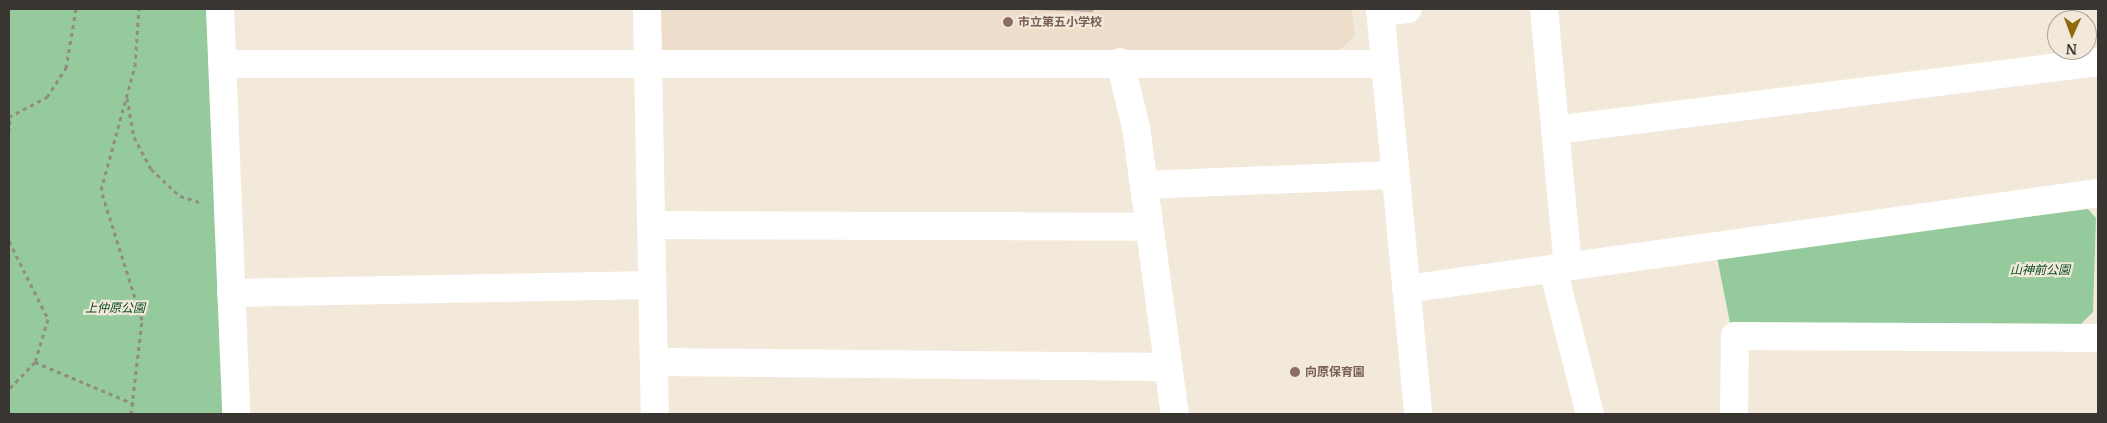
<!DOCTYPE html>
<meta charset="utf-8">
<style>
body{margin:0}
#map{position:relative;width:2107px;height:423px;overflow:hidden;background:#f3e9db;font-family:Merriweather,"Noto Sans JP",serif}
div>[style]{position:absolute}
.built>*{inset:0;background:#ecdeca}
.green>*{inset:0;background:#95ca9c}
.building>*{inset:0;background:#bba9a8}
.path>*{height:3px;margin-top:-1.5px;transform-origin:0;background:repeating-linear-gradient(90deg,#938c83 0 4px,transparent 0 8px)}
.street>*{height:28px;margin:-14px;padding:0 14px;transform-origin:14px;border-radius:14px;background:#fff}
.secondary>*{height:28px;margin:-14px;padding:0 14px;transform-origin:14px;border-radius:14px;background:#fff}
.dots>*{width:14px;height:14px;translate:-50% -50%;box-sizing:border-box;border:2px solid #f3e9db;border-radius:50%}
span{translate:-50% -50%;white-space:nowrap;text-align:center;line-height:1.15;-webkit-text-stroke:4.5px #f3e9db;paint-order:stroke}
.education-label{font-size:12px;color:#785e54;font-weight:700}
.left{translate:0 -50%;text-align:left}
.park-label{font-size:12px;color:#054d1d;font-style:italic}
.frame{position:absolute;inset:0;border:10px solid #393530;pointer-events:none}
.north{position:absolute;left:2047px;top:10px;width:50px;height:50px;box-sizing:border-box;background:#f3e9db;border:1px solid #a9a197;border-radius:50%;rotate:182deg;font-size:14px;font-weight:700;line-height:20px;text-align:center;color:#393530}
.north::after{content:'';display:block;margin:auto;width:18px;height:22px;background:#8e6a0d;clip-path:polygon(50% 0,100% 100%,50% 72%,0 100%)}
</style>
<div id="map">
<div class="built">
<i style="clip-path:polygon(661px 9px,1352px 9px,1355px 36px,1340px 50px,662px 52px)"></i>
</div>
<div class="green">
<i style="clip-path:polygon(9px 9px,209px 9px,224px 414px,9px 414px)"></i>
<i style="clip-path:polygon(2088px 209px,2096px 218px,2093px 312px,2080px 325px,1730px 323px,1717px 257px)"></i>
</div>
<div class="building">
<i style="clip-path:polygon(1009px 9px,1093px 9px,1093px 12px)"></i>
</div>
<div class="path">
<i style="left:127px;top:98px;width:40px;rotate:80deg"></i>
<i style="left:134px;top:137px;width:36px;rotate:62deg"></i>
<i style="left:151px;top:169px;width:40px;rotate:43deg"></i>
<i style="left:180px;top:196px;width:21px;rotate:17deg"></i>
<i style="left:9px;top:117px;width:43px;rotate:-27.8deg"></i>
<i style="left:47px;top:97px;width:35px;rotate:-57deg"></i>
<i style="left:66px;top:68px;width:60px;rotate:-80.4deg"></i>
<i style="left:9px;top:132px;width:15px;rotate:-86deg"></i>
<i style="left:9px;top:241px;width:87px;rotate:63.4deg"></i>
<i style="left:48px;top:319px;width:45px;rotate:106.8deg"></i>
<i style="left:35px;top:362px;width:37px;rotate:134deg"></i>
<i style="left:35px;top:362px;width:108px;rotate:23deg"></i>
<i style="left:131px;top:414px;width:95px;rotate:-83.3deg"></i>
<i style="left:142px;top:320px;width:136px;rotate:-107.5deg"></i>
<i style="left:101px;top:190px;width:129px;rotate:-74.7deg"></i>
<i style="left:135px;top:66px;width:57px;rotate:-86deg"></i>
</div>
<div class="street">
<i style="left:220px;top:9px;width:405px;rotate:87.7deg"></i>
<i style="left:647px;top:9px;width:405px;rotate:88.9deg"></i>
<i style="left:1544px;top:9px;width:259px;rotate:84.7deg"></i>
<i style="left:1380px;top:12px;width:28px;rotate:-6deg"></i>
<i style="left:1120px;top:62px;width:67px;rotate:76.2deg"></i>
<i style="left:1136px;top:127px;width:290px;rotate:82.3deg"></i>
<i style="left:223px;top:64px;width:1161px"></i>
<i style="left:1555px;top:130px;width:547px;rotate:-7.14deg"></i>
<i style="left:1144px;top:185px;width:250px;rotate:-2.3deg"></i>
<i style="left:651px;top:225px;width:498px;rotate:0.2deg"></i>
<i style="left:1553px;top:269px;width:150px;rotate:75.7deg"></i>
<i style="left:1406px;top:289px;width:699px;rotate:-7.9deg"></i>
<i style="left:231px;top:293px;width:421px;rotate:-1.1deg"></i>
<i style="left:654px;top:362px;width:514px;rotate:0.56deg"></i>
<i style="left:1734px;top:414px;width:78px;rotate:-89.3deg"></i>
<i style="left:1735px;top:336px;width:363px;rotate:0.3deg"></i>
</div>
<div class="secondary">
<i style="left:1380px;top:9px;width:407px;rotate:84.6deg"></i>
</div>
<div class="dots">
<i style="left:1008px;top:22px;background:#8d6e63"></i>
<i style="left:1295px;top:372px;background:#8d6e63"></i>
</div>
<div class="education-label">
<span class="left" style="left:1018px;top:22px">市立第五小学校</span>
<span class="left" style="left:1305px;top:372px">向原保育園</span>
</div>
<div class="park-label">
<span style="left:2040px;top:270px">山神前公園</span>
<span style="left:115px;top:308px">上仲原公園</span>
</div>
<div class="frame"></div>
<div class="north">N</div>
</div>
